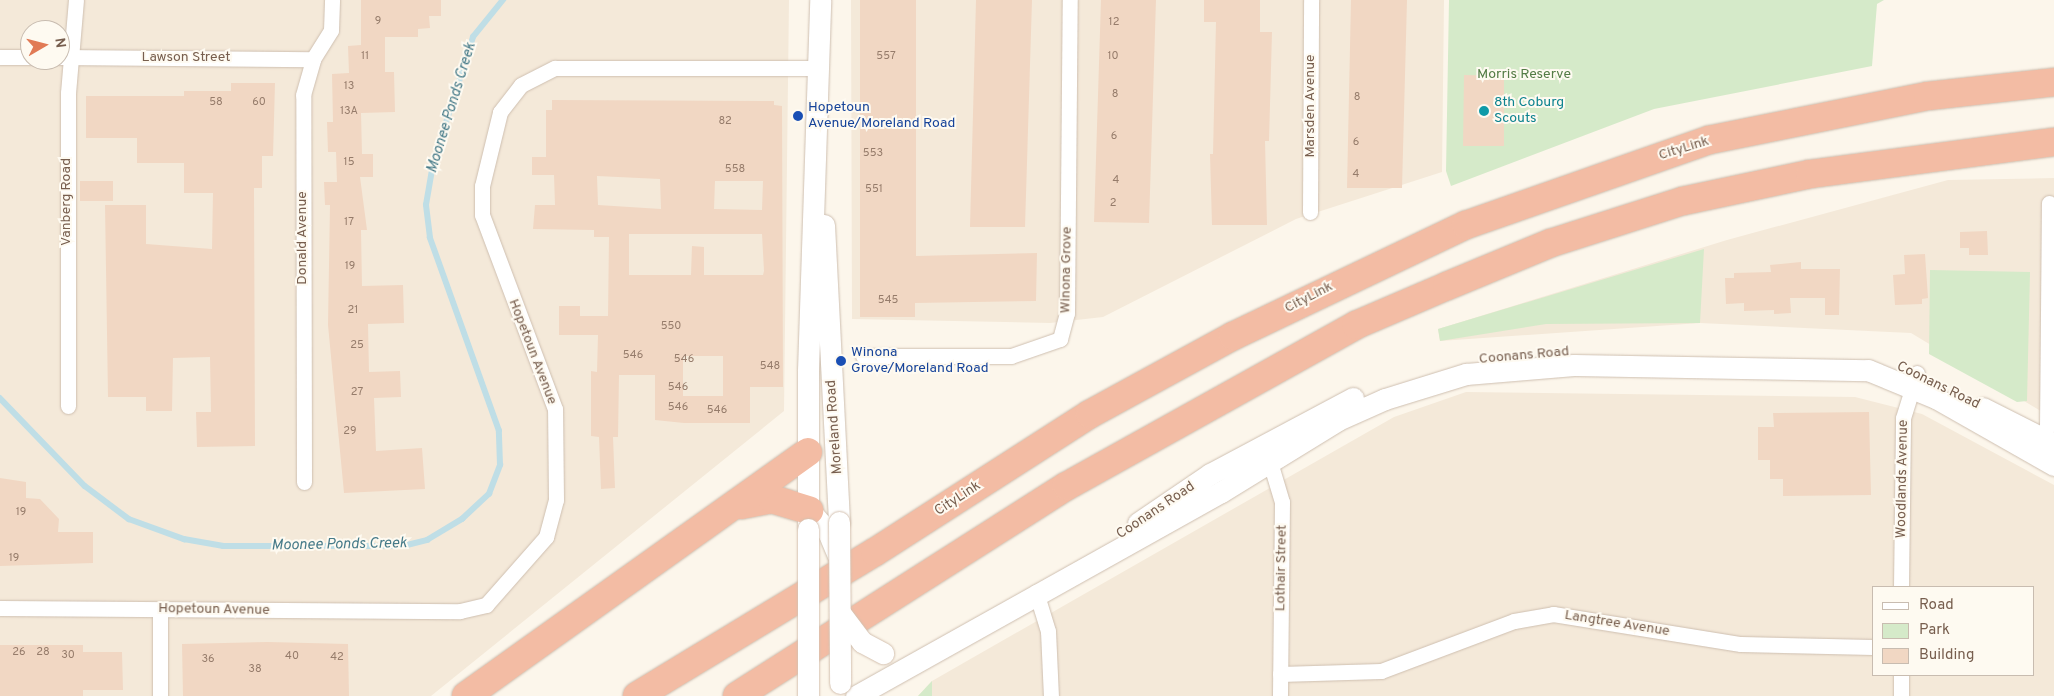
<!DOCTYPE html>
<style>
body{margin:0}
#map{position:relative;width:2054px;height:696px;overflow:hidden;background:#fcf6eb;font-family:Overpass,sans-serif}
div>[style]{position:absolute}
.residential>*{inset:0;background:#f4e9d9}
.green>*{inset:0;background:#d5eac9}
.stream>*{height:5.5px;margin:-2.75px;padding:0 2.75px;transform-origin:2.75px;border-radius:2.75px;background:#bfdee6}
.building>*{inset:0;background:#f1d7c3}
.roads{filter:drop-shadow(0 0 1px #cebfb0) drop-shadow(0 0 1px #cebfb0)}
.street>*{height:15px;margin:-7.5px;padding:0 7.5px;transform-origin:7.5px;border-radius:7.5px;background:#fff}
.secondary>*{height:21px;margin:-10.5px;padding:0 10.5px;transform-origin:10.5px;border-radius:10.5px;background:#fff}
.highway>*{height:28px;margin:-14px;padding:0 14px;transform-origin:14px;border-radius:14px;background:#f3bca4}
.bridges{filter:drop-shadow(0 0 1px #d4c1b0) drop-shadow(0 0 1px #d4c1b0)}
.secondary-bridge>*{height:21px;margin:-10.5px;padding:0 10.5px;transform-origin:10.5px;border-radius:10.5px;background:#fff}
.dots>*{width:14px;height:14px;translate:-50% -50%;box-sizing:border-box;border:2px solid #fefaf1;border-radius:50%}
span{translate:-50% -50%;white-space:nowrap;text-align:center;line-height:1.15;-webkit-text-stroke:4px #fefaf1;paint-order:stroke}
.number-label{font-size:11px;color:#967c6b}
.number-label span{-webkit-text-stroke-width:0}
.street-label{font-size:14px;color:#775e4e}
.park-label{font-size:14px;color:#547c46}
.culture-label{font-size:14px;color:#0d838f}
.left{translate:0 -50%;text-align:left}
.transit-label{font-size:14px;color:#164399}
.water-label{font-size:15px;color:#477b89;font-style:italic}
.legend{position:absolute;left:1872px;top:586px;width:162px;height:90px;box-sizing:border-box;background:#fefaf1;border:1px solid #c8bcb0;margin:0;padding:6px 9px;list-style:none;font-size:15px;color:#775e4e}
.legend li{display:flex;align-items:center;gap:10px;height:25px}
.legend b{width:25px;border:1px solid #c8bcb0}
.north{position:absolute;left:20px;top:20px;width:50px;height:50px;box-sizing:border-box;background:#fefaf1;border:1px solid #c8bcb0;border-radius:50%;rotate:82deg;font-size:14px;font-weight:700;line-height:20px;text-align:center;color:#775e4e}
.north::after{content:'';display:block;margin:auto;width:18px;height:22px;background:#e17a55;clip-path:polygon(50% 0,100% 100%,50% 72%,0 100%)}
</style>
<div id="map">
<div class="residential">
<i style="clip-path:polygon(evenodd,0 0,789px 0,784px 411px,431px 696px,0 696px,0 0,30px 30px,60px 30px,60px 60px,30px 60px,30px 30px)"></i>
<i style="clip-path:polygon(851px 0,1444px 0,1442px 172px,1296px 219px,1103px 317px,1050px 323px,852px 319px)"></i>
<i style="clip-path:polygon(2054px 178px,2054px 419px,1911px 333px,1700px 323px,1440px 341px,1438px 329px,1727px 240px,1948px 180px)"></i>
<i style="clip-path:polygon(evenodd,1466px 392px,1855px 397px,1922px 414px,2054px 485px,2054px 696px,918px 696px,932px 681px,1394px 417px,1466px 392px,1873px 587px,2033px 587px,2033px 675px,1873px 675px,1873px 587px)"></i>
</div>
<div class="green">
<i style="clip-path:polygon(1449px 0,1884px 0,1877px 4px,1872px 66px,1654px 109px,1451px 186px,1446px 171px)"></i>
<i style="clip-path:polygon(1704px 249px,1700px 323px,1546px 324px,1440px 341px,1438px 329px)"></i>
<i style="clip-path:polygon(1930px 270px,2030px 272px,2027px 401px,2017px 402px,1929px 354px)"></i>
<i style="clip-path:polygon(932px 681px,932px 696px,918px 696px)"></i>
</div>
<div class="stream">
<i style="left:0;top:398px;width:122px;rotate:46deg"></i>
<i style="left:85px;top:486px;width:55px;rotate:36.9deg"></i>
<i style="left:129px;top:519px;width:59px;rotate:20deg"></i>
<i style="left:184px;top:539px;width:40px;rotate:10deg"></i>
<i style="left:223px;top:546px;width:180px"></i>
<i style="left:403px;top:546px;width:25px;rotate:-14deg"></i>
<i style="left:427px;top:540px;width:41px;rotate:-31deg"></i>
<i style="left:462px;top:519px;width:37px;rotate:-43deg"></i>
<i style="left:489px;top:494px;width:31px;rotate:-69deg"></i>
<i style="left:500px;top:465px;width:34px;rotate:-92deg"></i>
<i style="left:499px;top:431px;width:205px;rotate:-109.7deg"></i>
<i style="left:430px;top:238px;width:33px;rotate:-97deg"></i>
<i style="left:426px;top:205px;width:42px;rotate:-80.3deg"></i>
<i style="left:433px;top:164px;width:133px;rotate:-72.5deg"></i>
<i style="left:473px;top:37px;width:48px;rotate:-51deg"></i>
</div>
<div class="building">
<i style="clip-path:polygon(361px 0,441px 0,441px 16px,429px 16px,430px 28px,418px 29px,418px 37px,385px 37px,385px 72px,394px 72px,395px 112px,361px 113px,362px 154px,373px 154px,373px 177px,360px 177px,367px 230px,361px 230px,362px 286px,403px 285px,404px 323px,368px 324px,369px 372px,400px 371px,401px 397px,374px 398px,376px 451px,422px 448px,425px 489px,344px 493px,328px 325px,330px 205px,325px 205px,324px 182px,337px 182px,336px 152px,328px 152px,327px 122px,333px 122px,332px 74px,349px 73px,348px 46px,361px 45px)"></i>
<i style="clip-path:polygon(860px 0,916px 0,916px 256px,1037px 253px,1036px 301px,915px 303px,915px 317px,860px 317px)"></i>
<i style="clip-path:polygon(976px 0,1032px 0,1025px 227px,970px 227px)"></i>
<i style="clip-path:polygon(1101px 0,1156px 0,1149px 223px,1094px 222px)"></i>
<i style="clip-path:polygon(1204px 0,1260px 0,1260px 32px,1272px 32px,1269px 141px,1265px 141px,1267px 225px,1212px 225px,1210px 154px,1213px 154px,1216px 22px,1204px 22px)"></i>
<i style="clip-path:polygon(1351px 0,1407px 0,1402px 188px,1347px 188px)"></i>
<i style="clip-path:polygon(1464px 75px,1504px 76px,1504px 146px,1463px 146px)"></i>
<i style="clip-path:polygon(231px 83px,275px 83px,273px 156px,262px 156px,262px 188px,254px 188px,255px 446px,197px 447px,196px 412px,211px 412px,210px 357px,173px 358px,172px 411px,146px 411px,146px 397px,108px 397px,105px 205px,146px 205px,146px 244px,212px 249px,213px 193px,184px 193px,184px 163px,137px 163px,137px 138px,86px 138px,86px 96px,184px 96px,184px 91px,231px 91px)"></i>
<i style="clip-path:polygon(evenodd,552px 100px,774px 101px,774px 105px,782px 106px,783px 387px,750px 387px,750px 423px,684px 423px,655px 420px,655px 375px,619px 375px,618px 437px,613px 437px,615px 488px,601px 489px,599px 437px,591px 436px,591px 371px,597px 372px,598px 335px,559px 335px,559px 306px,580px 306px,580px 316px,608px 316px,609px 237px,594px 237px,594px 230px,533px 229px,535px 205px,555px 205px,554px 175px,532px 175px,532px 157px,546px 157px,546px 110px,552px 110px,552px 100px,597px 176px,660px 179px,661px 209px,598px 205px,597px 176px,552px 100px,715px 181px,763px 181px,762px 210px,714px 209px,715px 181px,552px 100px,629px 234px,762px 234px,764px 271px,763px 275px,704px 275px,704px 247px,692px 246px,691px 275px,629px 275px,629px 234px,552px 100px,683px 356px,723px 356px,723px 396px,683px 396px,683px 356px)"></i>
<i style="clip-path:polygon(80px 181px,113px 181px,113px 201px,80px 201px)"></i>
<i style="clip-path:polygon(1987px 231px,1988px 255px,1969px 255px,1969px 248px,1960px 248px,1960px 232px)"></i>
<i style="clip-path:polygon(1925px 254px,1928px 298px,1922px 299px,1922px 304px,1895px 305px,1893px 275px,1905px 274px,1904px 255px)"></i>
<i style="clip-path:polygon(1801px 262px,1801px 269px,1840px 269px,1839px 315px,1825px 315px,1825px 298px,1790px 298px,1791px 313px,1774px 314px,1774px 310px,1744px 311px,1744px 303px,1726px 304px,1725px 278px,1734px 278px,1734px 273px,1771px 272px,1770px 265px)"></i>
<i style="clip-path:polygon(1869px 412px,1871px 495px,1783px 496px,1783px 479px,1770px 479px,1770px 460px,1758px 460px,1758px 427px,1774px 427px,1773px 413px)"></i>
<i style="clip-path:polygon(0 478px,26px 482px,26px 498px,40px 499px,59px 519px,58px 532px,93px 532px,93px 563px,0 566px)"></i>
<i style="clip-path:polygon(268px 642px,348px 644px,349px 696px,183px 696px,182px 644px)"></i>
<i style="clip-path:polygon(0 645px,83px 645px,83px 652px,122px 652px,123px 690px,83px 690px,83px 696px,0 696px)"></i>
</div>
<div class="roads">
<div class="street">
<i style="left:0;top:57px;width:30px"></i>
<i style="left:60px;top:57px;width:253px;rotate:0.5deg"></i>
<i style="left:1310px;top:212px;width:212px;rotate:-89.7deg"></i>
<i style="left:863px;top:356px;width:148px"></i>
<i style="left:1011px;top:356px;width:52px;rotate:-19.1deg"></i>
<i style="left:1060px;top:339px;width:27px;rotate:-75deg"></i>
<i style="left:1067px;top:313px;width:313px;rotate:-89.5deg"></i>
<i style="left:68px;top:406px;width:313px;rotate:-90deg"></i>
<i style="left:68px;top:93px;width:93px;rotate:-85.1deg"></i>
<i style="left:2040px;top:448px;width:22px;rotate:-72deg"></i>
<i style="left:2047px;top:427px;width:224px;rotate:-89.5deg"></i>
<i style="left:1267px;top:452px;width:52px;rotate:73.3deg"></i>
<i style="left:1282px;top:502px;width:194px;rotate:90.6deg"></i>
<i style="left:304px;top:482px;width:387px;rotate:-90.1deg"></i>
<i style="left:303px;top:95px;width:37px;rotate:-74deg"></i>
<i style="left:313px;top:59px;width:34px;rotate:-58deg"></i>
<i style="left:331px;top:30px;width:30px;rotate:-88deg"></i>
<i style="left:1901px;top:587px;width:169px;rotate:-89.3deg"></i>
<i style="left:1903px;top:418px;width:47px;rotate:-72.7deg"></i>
<i style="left:1036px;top:592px;width:41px;rotate:72.9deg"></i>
<i style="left:1048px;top:631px;width:65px;rotate:87.4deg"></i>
<i style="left:0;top:608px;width:460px;rotate:0.4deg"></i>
<i style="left:460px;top:611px;width:27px;rotate:-13deg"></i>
<i style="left:486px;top:605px;width:91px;rotate:-48.6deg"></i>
<i style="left:546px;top:537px;width:38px;rotate:-75deg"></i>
<i style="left:556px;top:500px;width:91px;rotate:-90.6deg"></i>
<i style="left:555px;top:409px;width:207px;rotate:-110.6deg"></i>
<i style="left:482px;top:215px;width:29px;rotate:-90deg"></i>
<i style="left:482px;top:186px;width:76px;rotate:-76.3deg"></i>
<i style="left:500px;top:112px;width:34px;rotate:-52deg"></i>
<i style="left:521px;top:85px;width:38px;rotate:-27deg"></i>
<i style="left:555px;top:68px;width:264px"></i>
<i style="left:1280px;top:674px;width:101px;rotate:-1.7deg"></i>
<i style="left:1381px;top:671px;width:142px;rotate:-20.6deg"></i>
<i style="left:1514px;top:621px;width:40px;rotate:-10deg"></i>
<i style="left:1553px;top:614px;width:190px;rotate:9.1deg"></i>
<i style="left:1741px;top:644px;width:132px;rotate:1.3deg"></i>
<i style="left:160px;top:696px;width:87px;rotate:-90deg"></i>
<i style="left:1901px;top:696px;width:21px;rotate:-90deg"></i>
</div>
<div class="secondary">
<i style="left:824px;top:225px;width:297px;rotate:87.1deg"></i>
<i style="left:1983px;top:408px;width:80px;rotate:26.9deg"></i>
<i style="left:809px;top:510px;width:29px;rotate:49deg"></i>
<i style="left:828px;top:532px;width:30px;rotate:67deg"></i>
<i style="left:1138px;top:523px;width:87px;rotate:-34.2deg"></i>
<i style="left:1210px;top:474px;width:162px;rotate:-28deg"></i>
<i style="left:808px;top:524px;width:154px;rotate:-90deg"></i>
<i style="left:808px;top:370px;width:370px;rotate:-88.1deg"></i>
<i style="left:856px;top:696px;width:418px;rotate:-29.2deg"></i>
<i style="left:1221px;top:492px;width:137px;rotate:-31.6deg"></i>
<i style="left:1338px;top:420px;width:51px;rotate:-24.1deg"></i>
<i style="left:1385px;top:399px;width:85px;rotate:-17.2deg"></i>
<i style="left:1466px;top:374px;width:108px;rotate:-4.8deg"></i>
<i style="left:1574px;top:365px;width:294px;rotate:1deg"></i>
<i style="left:1868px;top:370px;width:74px;rotate:22.4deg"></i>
<i style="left:1936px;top:398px;width:136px;rotate:29.6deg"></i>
</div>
<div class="highway">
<i style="left:741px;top:505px;width:32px;rotate:-11deg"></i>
<i style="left:772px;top:499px;width:39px;rotate:17deg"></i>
<i style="left:466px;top:696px;width:420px;rotate:-35.5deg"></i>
<i style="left:637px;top:696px;width:278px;rotate:-31.2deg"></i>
<i style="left:875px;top:552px;width:255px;rotate:-32.7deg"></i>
<i style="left:1090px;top:414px;width:163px;rotate:-28.6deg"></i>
<i style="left:1233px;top:336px;width:258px;rotate:-25.5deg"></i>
<i style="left:1466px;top:225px;width:257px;rotate:-19.3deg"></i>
<i style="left:1709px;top:140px;width:223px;rotate:-11.4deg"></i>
<i style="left:1928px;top:96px;width:127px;rotate:-6.3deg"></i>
<i style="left:737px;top:696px;width:391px;rotate:-32.5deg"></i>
<i style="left:1067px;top:486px;width:331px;rotate:-29.1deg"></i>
<i style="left:1356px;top:325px;width:99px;rotate:-23.2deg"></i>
<i style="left:1447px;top:286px;width:113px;rotate:-22.5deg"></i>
<i style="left:1551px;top:243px;width:139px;rotate:-17.7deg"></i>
<i style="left:1683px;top:201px;width:130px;rotate:-12deg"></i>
<i style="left:1810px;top:174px;width:246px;rotate:-7.5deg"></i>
</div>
</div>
<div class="bridges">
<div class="secondary-bridge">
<i style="left:839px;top:522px;width:161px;rotate:89.6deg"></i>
<i style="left:841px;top:614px;width:35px;rotate:53deg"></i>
<i style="left:862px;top:642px;width:24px;rotate:28deg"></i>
<i style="left:808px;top:696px;width:167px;rotate:-90deg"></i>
</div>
</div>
<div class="dots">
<i style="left:1484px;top:111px;background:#0f9aa8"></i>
<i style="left:798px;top:116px;background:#1a4fb4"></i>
<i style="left:841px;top:361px;background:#1a4fb4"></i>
</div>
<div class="number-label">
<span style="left:378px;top:21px">9</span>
<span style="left:1114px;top:22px">12</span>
<span style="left:365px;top:56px">11</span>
<span style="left:886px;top:56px">557</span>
<span style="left:1113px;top:56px">10</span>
<span style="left:349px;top:86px">13</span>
<span style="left:1115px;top:94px">8</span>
<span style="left:1357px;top:97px">8</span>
<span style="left:216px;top:102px">58</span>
<span style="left:259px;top:102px">60</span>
<span style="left:349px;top:111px">13A</span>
<span style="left:725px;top:121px">82</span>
<span style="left:1114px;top:136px">6</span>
<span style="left:1356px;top:142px">6</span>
<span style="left:873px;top:153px">553</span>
<span style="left:349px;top:162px">15</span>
<span style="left:735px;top:169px">558</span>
<span style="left:1356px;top:174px">4</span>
<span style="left:1116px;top:180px">4</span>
<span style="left:874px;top:189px">551</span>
<span style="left:1113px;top:203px">2</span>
<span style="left:349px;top:222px">17</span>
<span style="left:350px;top:266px">19</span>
<span style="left:888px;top:300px">545</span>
<span style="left:353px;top:310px">21</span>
<span style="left:671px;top:326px">550</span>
<span style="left:357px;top:345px">25</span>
<span style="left:633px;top:355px">546</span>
<span style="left:684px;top:359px">546</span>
<span style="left:770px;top:366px">548</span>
<span style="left:678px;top:387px">546</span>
<span style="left:357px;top:392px">27</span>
<span style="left:678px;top:407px">546</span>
<span style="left:717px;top:410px">546</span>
<span style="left:350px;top:431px">29</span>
<span style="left:21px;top:512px">19</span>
<span style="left:14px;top:558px">19</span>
<span style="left:19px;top:652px">26</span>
<span style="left:43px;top:652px">28</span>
<span style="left:68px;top:655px">30</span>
<span style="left:292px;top:656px">40</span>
<span style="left:337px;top:657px">42</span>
<span style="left:208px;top:659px">36</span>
<span style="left:255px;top:669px">38</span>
</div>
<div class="street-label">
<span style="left:186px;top:58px">Lawson Street</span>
<span style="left:1311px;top:106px;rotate:-90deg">Marsden Avenue</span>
<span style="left:1684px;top:149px;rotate:-17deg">CityLink</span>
<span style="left:67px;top:202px;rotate:-90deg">Vanberg Road</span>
<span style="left:303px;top:238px;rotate:-90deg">Donald Avenue</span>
<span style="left:1067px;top:270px;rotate:-89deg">Winona Grove</span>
<span style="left:1309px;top:298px;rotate:-27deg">CityLink</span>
<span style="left:532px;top:352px;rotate:69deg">Hopetoun Avenue</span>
<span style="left:1524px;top:356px;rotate:-5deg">Coonans Road</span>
<span style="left:1938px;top:386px;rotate:26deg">Coonans Road</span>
<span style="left:835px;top:427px;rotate:-94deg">Moreland Road</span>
<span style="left:1903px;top:479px;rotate:-89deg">Woodlands Avenue</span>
<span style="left:958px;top:499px;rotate:-33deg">CityLink</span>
<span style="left:1156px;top:511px;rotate:-34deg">Coonans Road</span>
<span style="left:1282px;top:568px;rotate:-89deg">Lothair Street</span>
<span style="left:214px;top:610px;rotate:1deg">Hopetoun Avenue</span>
<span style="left:1617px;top:624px;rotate:9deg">Langtree Avenue</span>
</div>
<div class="park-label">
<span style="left:1524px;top:75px">Morris Reserve</span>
</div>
<div class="culture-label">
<span class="left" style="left:1494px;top:111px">8th Coburg<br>Scouts</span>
</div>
<div class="transit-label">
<span class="left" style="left:808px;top:116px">Hopetoun<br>Avenue/Moreland Road</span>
<span class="left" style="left:851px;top:361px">Winona<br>Grove/Moreland Road</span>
</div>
<div class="water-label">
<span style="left:452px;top:108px;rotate:-73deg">Moonee Ponds Creek</span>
<span style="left:339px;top:545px;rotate:-1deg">Moonee Ponds Creek</span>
</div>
<ul class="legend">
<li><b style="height:6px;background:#fff"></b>Road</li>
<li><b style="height:14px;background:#d5eac9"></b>Park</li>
<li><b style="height:14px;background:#f1d7c3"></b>Building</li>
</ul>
<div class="north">N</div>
</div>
